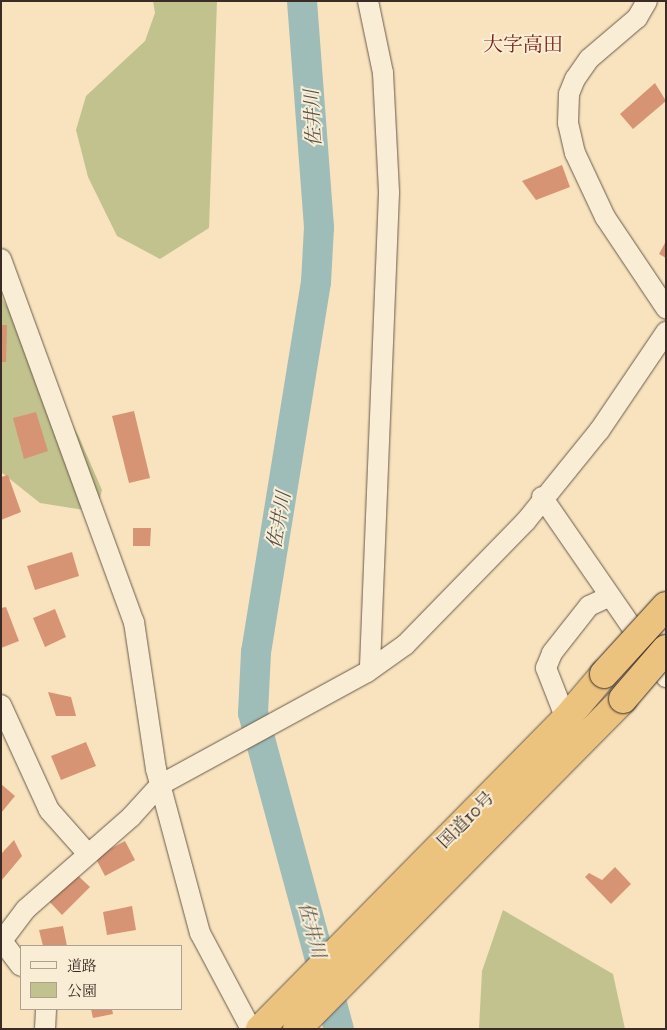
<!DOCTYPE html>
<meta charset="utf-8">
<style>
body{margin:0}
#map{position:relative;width:667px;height:1030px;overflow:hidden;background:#f8e3be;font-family:"IM FELL Great Primer","Noto Serif JP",serif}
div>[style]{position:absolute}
.green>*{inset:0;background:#c2c28e}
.river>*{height:30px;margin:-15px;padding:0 15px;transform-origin:15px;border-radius:15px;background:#9fbdb8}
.building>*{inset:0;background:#d79474}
.roads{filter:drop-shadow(0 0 1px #6a5a4b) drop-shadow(0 0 1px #6a5a4b)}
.minor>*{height:20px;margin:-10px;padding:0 10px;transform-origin:10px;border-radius:10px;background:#faedd5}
.trunk>*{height:28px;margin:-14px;padding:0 14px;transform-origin:14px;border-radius:14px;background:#ecc27f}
.bridges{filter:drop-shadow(0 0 1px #3a2c25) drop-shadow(0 0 1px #3a2c25)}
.trunk-bridge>*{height:28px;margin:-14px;padding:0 14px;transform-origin:14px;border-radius:14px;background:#ecc27f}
span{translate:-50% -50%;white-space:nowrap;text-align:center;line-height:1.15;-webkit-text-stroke:4px #faedd5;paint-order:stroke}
.street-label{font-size:18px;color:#3a2c25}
.water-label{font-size:19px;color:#53504a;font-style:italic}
.quarter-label{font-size:20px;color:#7a1f14}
.frame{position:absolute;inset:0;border:2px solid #3a2c25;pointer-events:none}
.legend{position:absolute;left:20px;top:945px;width:162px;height:65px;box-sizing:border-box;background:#faedd5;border:1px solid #ada08f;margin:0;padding:6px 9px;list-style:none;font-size:15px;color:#3a2c25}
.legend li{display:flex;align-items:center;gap:10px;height:25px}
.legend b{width:25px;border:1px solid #ada08f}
</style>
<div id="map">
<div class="green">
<i style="clip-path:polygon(153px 1px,217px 1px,209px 228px,160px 259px,117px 236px,88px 177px,76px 130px,86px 96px,145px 41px,155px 13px)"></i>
<i style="clip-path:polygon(1px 296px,79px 437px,102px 490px,98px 506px,84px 510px,40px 503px,1px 472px)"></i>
<i style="clip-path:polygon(503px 910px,613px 974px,625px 1029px,479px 1029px,482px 971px)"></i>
</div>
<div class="river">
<i style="left:302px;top:1px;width:227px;rotate:85.7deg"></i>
<i style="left:319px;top:227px;width:55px;rotate:93.1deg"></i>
<i style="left:316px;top:282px;width:375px;rotate:99.2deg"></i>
<i style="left:256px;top:652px;width:61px;rotate:92.8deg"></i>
<i style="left:253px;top:713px;width:327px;rotate:74.8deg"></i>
</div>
<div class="building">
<i style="clip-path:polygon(655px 83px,666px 101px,633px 129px,620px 114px)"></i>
<i style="clip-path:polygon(562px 165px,570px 187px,536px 200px,522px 181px)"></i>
<i style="clip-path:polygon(666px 241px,666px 258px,659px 254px)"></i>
<i style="clip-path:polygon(1px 325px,7px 325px,6px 362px,1px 362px)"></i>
<i style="clip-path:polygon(134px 411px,150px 478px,129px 483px,112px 416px)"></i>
<i style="clip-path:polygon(36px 412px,48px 451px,24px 459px,13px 418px)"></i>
<i style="clip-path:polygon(8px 475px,21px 512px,1px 520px,1px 477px)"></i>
<i style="clip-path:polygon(133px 528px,151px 528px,150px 546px,133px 546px)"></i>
<i style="clip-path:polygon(72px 552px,79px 576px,35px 590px,27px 566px)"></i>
<i style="clip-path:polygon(6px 607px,19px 641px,1px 648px,1px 608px)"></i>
<i style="clip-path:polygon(55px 609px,66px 637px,45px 647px,33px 618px)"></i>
<i style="clip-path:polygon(48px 692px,71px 697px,76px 716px,56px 716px)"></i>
<i style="clip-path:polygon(86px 742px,96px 766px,61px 780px,51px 756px)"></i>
<i style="clip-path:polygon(1px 784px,15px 796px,1px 813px)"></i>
<i style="clip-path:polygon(14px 840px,22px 856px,1px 881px,1px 854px)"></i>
<i style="clip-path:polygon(125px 841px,135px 860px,105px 876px,95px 857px)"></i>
<i style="clip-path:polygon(615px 867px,631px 884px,611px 904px,585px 877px,589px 873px,602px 880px)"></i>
<i style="clip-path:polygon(73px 871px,90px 887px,62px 915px,46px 898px)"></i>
<i style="clip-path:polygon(132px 906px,136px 930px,107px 935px,103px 912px)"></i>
<i style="clip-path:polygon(63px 926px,67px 946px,43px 946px,39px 930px)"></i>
<i style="clip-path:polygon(91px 1009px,112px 1009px,113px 1014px,93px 1018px)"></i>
</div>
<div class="roads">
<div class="minor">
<i style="left:368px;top:1px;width:74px;rotate:78.2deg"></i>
<i style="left:383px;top:73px;width:120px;rotate:87.1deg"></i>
<i style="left:389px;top:193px;width:477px;rotate:92.3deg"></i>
<i style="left:647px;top:1px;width:20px;rotate:120deg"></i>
<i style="left:637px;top:18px;width:63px;rotate:139.5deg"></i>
<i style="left:589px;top:59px;width:24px;rotate:125deg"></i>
<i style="left:575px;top:79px;width:16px;rotate:112deg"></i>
<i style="left:569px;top:94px;width:29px;rotate:92deg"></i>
<i style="left:568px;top:123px;width:31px;rotate:77deg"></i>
<i style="left:575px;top:153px;width:71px;rotate:64.9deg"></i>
<i style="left:605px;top:217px;width:110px;rotate:56.2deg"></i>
<i style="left:1px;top:259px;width:387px;rotate:69.9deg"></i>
<i style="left:134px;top:622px;width:149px;rotate:81.5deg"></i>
<i style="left:156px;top:769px;width:170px;rotate:75deg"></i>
<i style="left:200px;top:933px;width:109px;rotate:62deg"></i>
<i style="left:542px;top:497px;width:219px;rotate:55.4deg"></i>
<i style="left:1px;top:705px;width:115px;rotate:65.4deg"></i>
<i style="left:49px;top:810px;width:59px;rotate:48.4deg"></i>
<i style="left:566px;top:719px;width:55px;rotate:-111.4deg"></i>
<i style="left:546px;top:668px;width:16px;rotate:-68deg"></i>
<i style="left:552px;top:653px;width:60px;rotate:-51.8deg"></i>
<i style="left:589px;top:606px;width:23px;rotate:-25deg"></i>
<i style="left:2px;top:941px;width:31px;rotate:53deg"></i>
<i style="left:1px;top:942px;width:41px;rotate:-52.9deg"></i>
<i style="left:26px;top:909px;width:140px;rotate:-41.2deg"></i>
<i style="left:131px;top:817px;width:43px;rotate:-47.8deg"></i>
<i style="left:160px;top:785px;width:236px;rotate:-28.6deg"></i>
<i style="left:367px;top:672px;width:47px;rotate:-35.4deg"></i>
<i style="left:405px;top:645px;width:173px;rotate:-45.7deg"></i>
<i style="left:526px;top:521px;width:116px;rotate:-51deg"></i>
<i style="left:599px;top:431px;width:120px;rotate:-55.9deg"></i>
<i style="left:45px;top:1029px;width:20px;rotate:-87deg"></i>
</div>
<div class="trunk">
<i style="left:260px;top:1029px;width:436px;rotate:-45.4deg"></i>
<i style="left:566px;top:719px;width:59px;rotate:-49.8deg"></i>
<i style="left:297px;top:1029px;width:464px;rotate:-45.3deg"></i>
</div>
</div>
<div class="bridges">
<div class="trunk-bridge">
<i style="left:604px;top:674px;width:92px;rotate:-47.6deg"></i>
<i style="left:623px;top:699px;width:66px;rotate:-49.3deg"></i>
</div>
</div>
<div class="street-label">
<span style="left:466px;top:820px;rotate:-45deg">国道10号</span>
</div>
<div class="water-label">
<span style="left:313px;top:118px;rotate:-93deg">佐井川</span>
<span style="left:279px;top:520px;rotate:-80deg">佐井川</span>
<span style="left:312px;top:930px;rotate:75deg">佐井川</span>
</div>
<div class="quarter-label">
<span style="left:523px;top:44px">大字高田</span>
</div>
<div class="frame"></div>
<ul class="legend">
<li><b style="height:6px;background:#faedd5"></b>道路</li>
<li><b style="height:14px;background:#c2c28e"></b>公園</li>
</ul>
</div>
